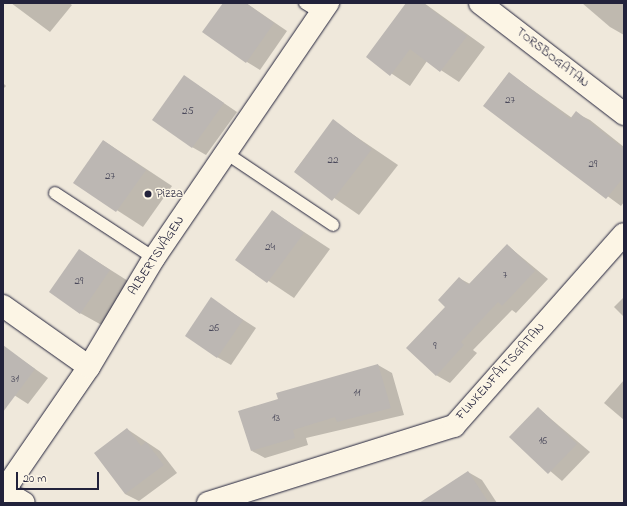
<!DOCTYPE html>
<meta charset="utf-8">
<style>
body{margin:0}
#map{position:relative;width:627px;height:506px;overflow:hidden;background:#efe8db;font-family:"Indie Flower",sans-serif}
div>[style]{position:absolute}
.shadow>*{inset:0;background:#0003}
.building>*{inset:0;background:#bcb7b3}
.roads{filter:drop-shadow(0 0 1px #22223b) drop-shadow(0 0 1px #22223b)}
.lane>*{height:12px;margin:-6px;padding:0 6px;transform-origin:6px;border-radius:6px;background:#fcf5e5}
.street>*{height:22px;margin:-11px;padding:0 11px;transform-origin:11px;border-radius:11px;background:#fcf5e5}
.secondary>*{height:22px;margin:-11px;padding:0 11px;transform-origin:11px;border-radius:11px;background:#fcf5e5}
.dots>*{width:11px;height:11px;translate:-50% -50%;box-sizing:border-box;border:2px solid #fcf5e5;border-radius:50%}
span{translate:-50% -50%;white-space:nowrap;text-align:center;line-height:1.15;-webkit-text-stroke:3px #fcf5e5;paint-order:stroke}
.number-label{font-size:11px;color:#484759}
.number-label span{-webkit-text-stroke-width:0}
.street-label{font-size:13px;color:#22223b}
.poi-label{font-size:13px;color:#22223b}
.left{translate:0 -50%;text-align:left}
.frame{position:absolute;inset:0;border:4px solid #22223b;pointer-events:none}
.scale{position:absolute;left:16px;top:472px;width:83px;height:18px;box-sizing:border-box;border:2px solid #22223b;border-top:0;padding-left:5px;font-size:12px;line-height:14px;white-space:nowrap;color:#22223b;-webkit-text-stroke:3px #fcf5e5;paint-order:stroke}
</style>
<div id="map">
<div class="shadow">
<i style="clip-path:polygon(11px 3px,69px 3px,72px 5px,50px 32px)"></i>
<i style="clip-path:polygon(224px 3px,246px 3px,287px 31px,260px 70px,247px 62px)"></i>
<i style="clip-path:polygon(407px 3px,424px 3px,485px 47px,459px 82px,427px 61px,410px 86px,367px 57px)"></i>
<i style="clip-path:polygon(582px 3px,624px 3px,624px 35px,610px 27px)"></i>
<i style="clip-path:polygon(509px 73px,572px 118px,576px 113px,590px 120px,624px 147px,624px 202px,621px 206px,485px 106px)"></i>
<i style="clip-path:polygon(184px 76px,237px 112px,206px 155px,192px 147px)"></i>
<i style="clip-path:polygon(3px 83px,6px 86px,3px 89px)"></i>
<i style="clip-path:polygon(333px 121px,398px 165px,359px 215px,295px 171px)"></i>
<i style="clip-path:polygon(104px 141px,172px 186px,143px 227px,75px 183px)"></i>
<i style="clip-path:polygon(272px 211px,330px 249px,294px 298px,237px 260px)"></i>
<i style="clip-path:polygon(507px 245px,548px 279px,516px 313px,512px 310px,473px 350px,477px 353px,450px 383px,436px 375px,446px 307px,459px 278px,470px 284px)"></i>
<i style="clip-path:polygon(79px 250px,136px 286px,107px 328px,80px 313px)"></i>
<i style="clip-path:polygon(624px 297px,624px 317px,614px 307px)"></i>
<i style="clip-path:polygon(211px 299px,256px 328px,231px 365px,217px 357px)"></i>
<i style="clip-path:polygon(4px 347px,48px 378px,28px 404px,3px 388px)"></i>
<i style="clip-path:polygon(378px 365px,392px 373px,404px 415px,306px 438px,308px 445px,265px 458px,252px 451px,279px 400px)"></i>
<i style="clip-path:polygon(624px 380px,624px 420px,604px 403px)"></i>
<i style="clip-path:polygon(538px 408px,590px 452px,562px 481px,510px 437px)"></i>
<i style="clip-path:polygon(127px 429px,160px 451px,177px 473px,139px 501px,125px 494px)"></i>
<i style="clip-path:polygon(468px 472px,482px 480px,497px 503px,441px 503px)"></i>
</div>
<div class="building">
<i style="clip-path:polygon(223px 3px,246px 3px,274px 23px,246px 63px,202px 32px)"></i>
<i style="clip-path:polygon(406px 3px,423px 3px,467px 36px,440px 72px,410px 49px,390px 76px,366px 57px)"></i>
<i style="clip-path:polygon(509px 72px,570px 119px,576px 111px,624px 149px,624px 177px,606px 199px,483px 106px)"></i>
<i style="clip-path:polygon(184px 75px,224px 103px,192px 148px,152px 120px)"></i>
<i style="clip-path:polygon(333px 119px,372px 149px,332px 201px,294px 172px)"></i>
<i style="clip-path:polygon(103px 140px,146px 170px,116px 212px,73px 183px)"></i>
<i style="clip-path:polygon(272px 210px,304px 233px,267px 283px,235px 260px)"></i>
<i style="clip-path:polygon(507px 244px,535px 271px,502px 306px,498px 302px,461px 342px,464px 345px,436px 376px,406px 348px,445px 307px,438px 300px,459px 277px,468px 285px)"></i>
<i style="clip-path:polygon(79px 249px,110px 270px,80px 314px,49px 292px)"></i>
<i style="clip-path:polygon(211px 297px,243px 320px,217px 358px,185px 336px)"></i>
<i style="clip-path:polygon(3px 345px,35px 369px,3px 412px)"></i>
<i style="clip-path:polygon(378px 364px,391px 408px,337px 422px,335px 417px,293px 430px,295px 438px,251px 451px,238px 411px,278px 399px,276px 393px)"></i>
<i style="clip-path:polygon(538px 407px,577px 444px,548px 474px,509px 437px)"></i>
<i style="clip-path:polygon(127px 428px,141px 446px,146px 442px,164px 465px,125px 494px,94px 453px)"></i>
<i style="clip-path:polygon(468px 471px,489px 503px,419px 503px)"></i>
</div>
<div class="roads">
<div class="lane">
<i style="left:305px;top:3px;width:19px;rotate:32deg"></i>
<i style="left:226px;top:153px;width:129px;rotate:33.9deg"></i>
<i style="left:55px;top:193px;width:118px;rotate:33.3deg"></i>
</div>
<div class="street">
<i style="left:480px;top:3px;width:182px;rotate:37.6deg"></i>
<i style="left:3px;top:306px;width:105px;rotate:35.3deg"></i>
<i style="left:4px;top:491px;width:23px;rotate:31deg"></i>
<i style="left:208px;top:503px;width:258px;rotate:-17.4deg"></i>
<i style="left:454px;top:426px;width:256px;rotate:-48.5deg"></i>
</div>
<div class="secondary">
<i style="left:3px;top:492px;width:152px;rotate:-55.5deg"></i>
<i style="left:89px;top:367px;width:127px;rotate:-59.2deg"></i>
<i style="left:154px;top:258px;width:309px;rotate:-55.7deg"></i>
</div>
</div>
<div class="dots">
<i style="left:148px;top:194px;background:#22223b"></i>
</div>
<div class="number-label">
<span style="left:510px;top:100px">27</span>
<span style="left:188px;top:111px">25</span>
<span style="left:333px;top:160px">22</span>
<span style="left:593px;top:164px">29</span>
<span style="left:110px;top:176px">27</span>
<span style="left:270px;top:247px">24</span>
<span style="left:505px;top:275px">7</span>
<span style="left:79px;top:281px">29</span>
<span style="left:214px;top:328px">26</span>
<span style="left:435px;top:346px">9</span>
<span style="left:15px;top:379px">31</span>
<span style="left:357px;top:393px">11</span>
<span style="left:276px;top:418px">13</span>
<span style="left:543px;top:441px">16</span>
</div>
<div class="street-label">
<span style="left:552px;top:58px;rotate:38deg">TORSBOGATAN</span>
<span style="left:157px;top:256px;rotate:-57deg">ALBERTSVÄGEN</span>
<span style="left:501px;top:372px;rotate:-48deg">FLINKENFÄLTSGATAN</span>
</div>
<div class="poi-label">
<span class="left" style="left:156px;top:194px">Pizza</span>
</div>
<div class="frame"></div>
<div class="scale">20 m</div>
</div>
